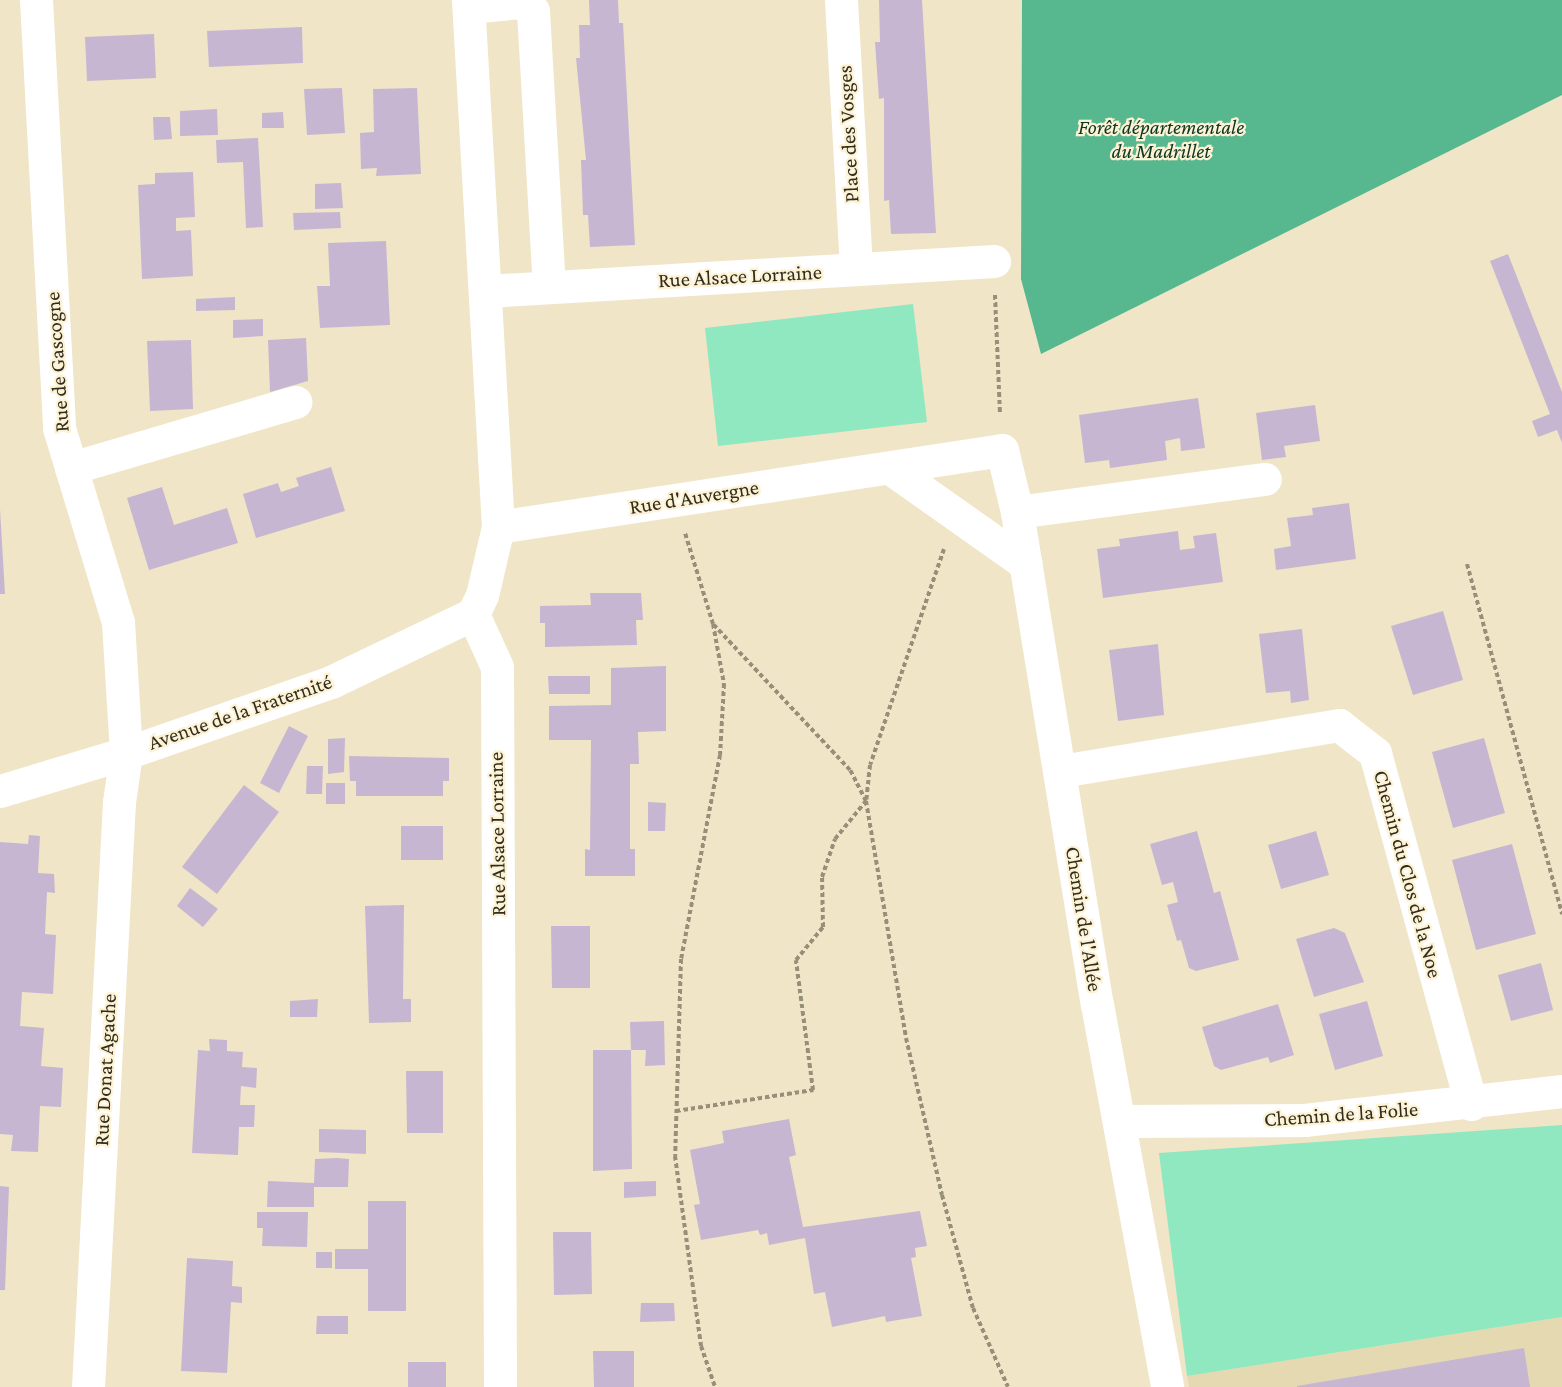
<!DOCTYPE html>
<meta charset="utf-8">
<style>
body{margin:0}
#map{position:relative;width:1562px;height:1387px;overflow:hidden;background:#f0e5c6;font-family:"Crimson Pro",serif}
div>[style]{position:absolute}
.built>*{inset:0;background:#e5d9b2}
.green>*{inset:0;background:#8fe8c0}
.forest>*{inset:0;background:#57b78f}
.building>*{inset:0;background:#c7b6d2}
.path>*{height:4px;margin-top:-2px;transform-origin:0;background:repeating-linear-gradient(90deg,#978f79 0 4.5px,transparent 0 7.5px)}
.minor>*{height:33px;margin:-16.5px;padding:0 16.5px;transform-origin:16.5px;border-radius:16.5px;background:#fff}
span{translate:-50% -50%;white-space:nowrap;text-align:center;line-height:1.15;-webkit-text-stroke:4.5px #fdf2d3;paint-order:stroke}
.park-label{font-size:21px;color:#0a3626;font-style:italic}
.street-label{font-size:21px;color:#302c20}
</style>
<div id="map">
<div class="built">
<i style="clip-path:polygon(1562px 1317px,1562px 1387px,1189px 1387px,1187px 1376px)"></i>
</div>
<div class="green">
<i style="clip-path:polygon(913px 304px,927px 422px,718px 446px,705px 328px)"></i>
<i style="clip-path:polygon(1562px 1125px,1562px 1317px,1187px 1376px,1159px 1153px)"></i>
</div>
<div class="forest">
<i style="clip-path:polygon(1022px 0,1562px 0,1562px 95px,1041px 354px,1021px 279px)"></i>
</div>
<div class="building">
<i style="clip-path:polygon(589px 0,618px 0,619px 23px,623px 23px,635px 245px,590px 247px,588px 215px,583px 215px,581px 160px,586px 160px,576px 58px,580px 58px,579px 25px,590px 25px)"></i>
<i style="clip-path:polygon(879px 0,922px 0,936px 233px,891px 234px,889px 200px,884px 201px,884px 98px,879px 99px,875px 42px,880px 42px)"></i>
<i style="clip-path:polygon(302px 27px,303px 63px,209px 67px,207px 31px)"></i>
<i style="clip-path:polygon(154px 34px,156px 78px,87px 81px,85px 37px)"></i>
<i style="clip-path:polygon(342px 88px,345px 133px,307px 135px,304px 89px)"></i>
<i style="clip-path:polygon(417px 88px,421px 174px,376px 176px,377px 168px,361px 169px,360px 133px,374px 132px,373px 89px)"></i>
<i style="clip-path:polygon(217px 109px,218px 135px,180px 136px,180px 111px)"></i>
<i style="clip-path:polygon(283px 112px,284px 128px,262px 128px,262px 113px)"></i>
<i style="clip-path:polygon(153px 117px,170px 117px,172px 139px,154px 140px)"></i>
<i style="clip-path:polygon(258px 138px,263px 227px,246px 228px,243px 162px,217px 163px,216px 140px)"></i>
<i style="clip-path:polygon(193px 172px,195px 217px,176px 218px,176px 231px,191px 230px,193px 276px,142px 279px,138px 185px,155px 184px,155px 173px)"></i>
<i style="clip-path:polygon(341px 183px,343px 208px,315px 209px,315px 184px)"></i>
<i style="clip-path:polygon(340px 212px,341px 228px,294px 230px,293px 213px)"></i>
<i style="clip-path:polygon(386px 241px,390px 325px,320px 328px,317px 286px,330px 286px,328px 243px)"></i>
<i style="clip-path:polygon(1508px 254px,1562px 392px,1562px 443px,1557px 430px,1538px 437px,1532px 421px,1550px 414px,1490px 261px)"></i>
<i style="clip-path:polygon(235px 297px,235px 310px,196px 311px,196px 299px)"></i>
<i style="clip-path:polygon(263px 319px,263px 336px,233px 338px,233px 320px)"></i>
<i style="clip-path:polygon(306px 338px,308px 381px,270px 392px,268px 340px)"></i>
<i style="clip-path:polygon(191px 340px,193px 409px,150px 411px,147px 341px)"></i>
<i style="clip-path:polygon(1198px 398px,1205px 448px,1181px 451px,1180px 438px,1165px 441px,1167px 460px,1110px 468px,1109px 460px,1085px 463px,1079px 415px)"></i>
<i style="clip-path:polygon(1315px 405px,1320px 441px,1284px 446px,1286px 457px,1262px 460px,1256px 413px)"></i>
<i style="clip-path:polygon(331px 467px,345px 511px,256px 538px,243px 494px,278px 483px,281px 492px,299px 486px,296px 478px)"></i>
<i style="clip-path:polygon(162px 487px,174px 525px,227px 508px,238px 543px,149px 570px,127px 498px)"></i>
<i style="clip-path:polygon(1349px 503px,1356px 559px,1276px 570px,1274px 549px,1291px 546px,1287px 518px,1313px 515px,1312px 508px)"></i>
<i style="clip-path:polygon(0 509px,5px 594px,0 594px)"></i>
<i style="clip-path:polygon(1178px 531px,1180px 550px,1195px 548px,1193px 536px,1216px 533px,1223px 582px,1103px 598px,1097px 549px,1120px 546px,1119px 539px)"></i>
<i style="clip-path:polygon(590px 593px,641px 593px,643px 620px,636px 620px,637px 645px,545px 647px,545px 623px,540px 623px,540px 606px,591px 605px)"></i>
<i style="clip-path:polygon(1443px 611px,1463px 680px,1413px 695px,1391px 626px)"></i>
<i style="clip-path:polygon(1302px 629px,1309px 700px,1291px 703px,1290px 691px,1266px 693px,1259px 634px)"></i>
<i style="clip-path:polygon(1158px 644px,1164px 715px,1118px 721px,1109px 650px)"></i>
<i style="clip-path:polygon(666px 666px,666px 731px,638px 732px,639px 764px,630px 764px,630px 849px,635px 849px,635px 876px,585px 876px,585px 849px,590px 850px,591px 740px,549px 740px,549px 706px,611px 705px,611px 668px)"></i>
<i style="clip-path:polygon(548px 676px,590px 676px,590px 694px,549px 694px)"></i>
<i style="clip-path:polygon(289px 726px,308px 736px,279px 793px,260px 783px)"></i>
<i style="clip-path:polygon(345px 738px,344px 772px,328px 774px,328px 739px)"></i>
<i style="clip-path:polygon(1484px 738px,1505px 813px,1453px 828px,1432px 752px)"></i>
<i style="clip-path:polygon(349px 756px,449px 758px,449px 781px,443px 781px,443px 796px,356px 796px,356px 781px,350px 781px)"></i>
<i style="clip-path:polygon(307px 766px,323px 766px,322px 794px,306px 794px)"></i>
<i style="clip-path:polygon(326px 783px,345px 783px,345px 804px,326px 804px)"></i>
<i style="clip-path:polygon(244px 785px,279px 812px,217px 894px,182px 867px)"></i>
<i style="clip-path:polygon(648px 802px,666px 803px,665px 831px,648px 831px)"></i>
<i style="clip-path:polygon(401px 826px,443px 826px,443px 860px,401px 860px)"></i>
<i style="clip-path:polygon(1197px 831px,1214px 893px,1220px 891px,1239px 960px,1196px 971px,1189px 968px,1181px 940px,1177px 941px,1167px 905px,1178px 902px,1173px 882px,1162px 885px,1150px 844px)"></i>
<i style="clip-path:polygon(1316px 831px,1329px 875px,1281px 889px,1268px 845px)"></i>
<i style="clip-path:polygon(29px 835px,40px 836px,38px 873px,54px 874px,55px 893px,47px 892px,45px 934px,56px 935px,53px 994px,22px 992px,20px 1026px,44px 1028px,41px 1066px,63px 1068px,61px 1107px,40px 1106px,38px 1152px,11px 1151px,13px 1135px,0 1134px,0 842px,28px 844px)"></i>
<i style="clip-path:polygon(1512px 844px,1536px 934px,1476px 950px,1452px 860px)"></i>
<i style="clip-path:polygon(190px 888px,218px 909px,203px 927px,177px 906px)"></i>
<i style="clip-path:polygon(404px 905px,403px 999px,411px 999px,411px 1022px,369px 1023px,365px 906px)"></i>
<i style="clip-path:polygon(551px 926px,590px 926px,590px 988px,552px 988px)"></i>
<i style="clip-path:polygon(1334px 928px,1345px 933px,1364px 982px,1314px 997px,1296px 939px)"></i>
<i style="clip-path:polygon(1541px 963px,1553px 1010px,1511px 1021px,1498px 975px)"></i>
<i style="clip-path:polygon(318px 999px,317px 1017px,290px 1017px,290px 1001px)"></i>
<i style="clip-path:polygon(1367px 1001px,1383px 1056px,1335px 1070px,1319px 1014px)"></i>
<i style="clip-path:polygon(1278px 1004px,1294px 1055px,1270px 1063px,1268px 1057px,1221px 1070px,1214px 1066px,1202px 1027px)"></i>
<i style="clip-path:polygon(664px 1021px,665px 1065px,645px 1066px,646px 1050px,631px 1050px,632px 1169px,593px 1171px,593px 1050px,631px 1050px,630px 1022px)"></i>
<i style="clip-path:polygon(209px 1039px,227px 1040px,227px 1051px,243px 1052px,242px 1067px,257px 1068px,256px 1088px,241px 1086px,240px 1105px,255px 1105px,254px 1127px,239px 1127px,238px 1155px,192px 1153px,198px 1050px,210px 1051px)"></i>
<i style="clip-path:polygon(406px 1071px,443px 1071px,443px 1133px,407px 1133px)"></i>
<i style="clip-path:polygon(789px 1119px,796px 1155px,789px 1157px,803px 1227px,920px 1211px,927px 1246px,915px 1248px,916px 1257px,911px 1258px,922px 1316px,886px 1322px,885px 1316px,832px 1327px,825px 1292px,814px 1294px,805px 1238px,769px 1245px,767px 1233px,760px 1235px,758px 1230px,701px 1240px,694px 1205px,700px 1204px,690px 1150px,724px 1143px,722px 1131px)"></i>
<i style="clip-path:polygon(319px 1129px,366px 1130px,366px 1154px,319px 1152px)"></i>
<i style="clip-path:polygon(337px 1158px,349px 1159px,348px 1187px,314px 1187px,314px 1207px,267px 1207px,268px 1181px,314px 1183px,315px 1159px)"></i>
<i style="clip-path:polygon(656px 1181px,656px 1196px,624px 1198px,624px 1182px)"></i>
<i style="clip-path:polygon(0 1186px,9px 1187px,5px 1290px,0 1290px)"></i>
<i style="clip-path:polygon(368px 1201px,406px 1201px,406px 1311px,368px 1311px,368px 1269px,335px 1269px,335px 1249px,368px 1249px)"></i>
<i style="clip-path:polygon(257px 1212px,308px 1212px,307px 1247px,262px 1246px,263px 1228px,257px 1228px)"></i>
<i style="clip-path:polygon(553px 1232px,591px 1232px,592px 1294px,554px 1295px)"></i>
<i style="clip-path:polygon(316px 1252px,332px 1252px,332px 1268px,316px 1268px)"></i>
<i style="clip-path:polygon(187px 1258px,233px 1261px,232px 1286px,242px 1287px,242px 1303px,231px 1302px,227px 1373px,181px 1371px)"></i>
<i style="clip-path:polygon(641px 1303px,674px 1303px,675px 1321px,640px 1322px)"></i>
<i style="clip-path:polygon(317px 1316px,348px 1316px,348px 1334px,316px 1334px)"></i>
<i style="clip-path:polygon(1524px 1348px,1530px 1387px,1297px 1387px,1297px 1386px)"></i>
<i style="clip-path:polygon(593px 1351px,634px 1351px,634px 1387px,594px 1387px)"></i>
<i style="clip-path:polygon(408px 1362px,446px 1362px,446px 1387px,408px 1387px)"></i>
</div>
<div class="path">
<i style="left:995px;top:295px;width:118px;rotate:87.6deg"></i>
<i style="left:944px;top:549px;width:228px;rotate:108.9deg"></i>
<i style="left:870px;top:765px;width:36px;rotate:96deg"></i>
<i style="left:866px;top:801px;width:240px;rotate:80.4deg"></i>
<i style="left:906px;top:1038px;width:161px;rotate:77.1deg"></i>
<i style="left:942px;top:1195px;width:117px;rotate:74.7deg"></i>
<i style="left:973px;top:1308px;width:86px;rotate:66.1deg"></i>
<i style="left:1467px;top:564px;width:363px;rotate:74.8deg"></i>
<i style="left:713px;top:624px;width:61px;rotate:79.6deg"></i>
<i style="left:724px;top:684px;width:71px;rotate:93.2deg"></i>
<i style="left:720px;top:755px;width:208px;rotate:100.8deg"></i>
<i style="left:681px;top:959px;width:197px;rotate:91.7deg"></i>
<i style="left:675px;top:1156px;width:192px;rotate:82.2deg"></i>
<i style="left:701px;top:1346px;width:43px;rotate:71.1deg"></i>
<i style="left:676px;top:1111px;width:139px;rotate:-8.7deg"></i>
<i style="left:813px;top:1090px;width:131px;rotate:-97.5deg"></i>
<i style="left:796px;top:960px;width:43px;rotate:-50.7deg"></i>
<i style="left:823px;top:927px;width:50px;rotate:-91.1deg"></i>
<i style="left:822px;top:877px;width:40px;rotate:-71.1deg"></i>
<i style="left:835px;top:839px;width:49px;rotate:-50.8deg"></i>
<i style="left:866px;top:801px;width:35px;rotate:-117deg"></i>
<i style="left:850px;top:770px;width:200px;rotate:-133.2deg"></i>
<i style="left:713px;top:624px;width:95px;rotate:-107.1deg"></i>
</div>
<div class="minor">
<i style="left:36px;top:0;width:429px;rotate:86.9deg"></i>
<i style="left:59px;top:428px;width:203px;rotate:73.1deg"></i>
<i style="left:118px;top:622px;width:131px;rotate:86.5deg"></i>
<i style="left:126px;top:753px;width:49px;rotate:98.1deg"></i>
<i style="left:119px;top:802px;width:586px;rotate:93.03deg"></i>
<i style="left:468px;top:0;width:528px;rotate:86.74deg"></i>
<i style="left:498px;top:527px;width:70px;rotate:103.2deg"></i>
<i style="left:482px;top:595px;width:21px;rotate:115deg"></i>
<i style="left:473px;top:614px;width:58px;rotate:65.6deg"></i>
<i style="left:497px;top:667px;width:720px;rotate:89.76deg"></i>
<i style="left:841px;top:0;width:269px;rotate:86.8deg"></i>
<i style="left:469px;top:7px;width:52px;rotate:-5.5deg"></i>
<i style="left:521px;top:2px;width:15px;rotate:37deg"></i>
<i style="left:533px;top:11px;width:276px;rotate:86.7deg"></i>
<i style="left:486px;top:291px;width:509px;rotate:-3.38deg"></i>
<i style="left:71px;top:468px;width:234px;rotate:-16.4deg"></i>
<i style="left:890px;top:468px;width:166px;rotate:35.2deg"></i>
<i style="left:1017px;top:512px;width:250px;rotate:-7.6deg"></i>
<i style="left:498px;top:527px;width:510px;rotate:-8.69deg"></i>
<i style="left:1002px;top:450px;width:64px;rotate:76.4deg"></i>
<i style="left:1017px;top:512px;width:498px;rotate:80.8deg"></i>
<i style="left:1097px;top:1004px;width:389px;rotate:79.6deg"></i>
<i style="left:1061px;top:771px;width:282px;rotate:-9.4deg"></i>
<i style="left:1339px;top:725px;width:46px;rotate:37.9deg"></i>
<i style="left:1375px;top:753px;width:364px;rotate:74.7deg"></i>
<i style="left:0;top:791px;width:132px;rotate:-16.8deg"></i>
<i style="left:126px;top:753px;width:217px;rotate:-19.1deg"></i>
<i style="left:331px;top:682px;width:157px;rotate:-25.6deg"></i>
<i style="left:1119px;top:1121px;width:185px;rotate:-0.3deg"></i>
<i style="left:1304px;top:1120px;width:260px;rotate:-6.4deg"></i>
</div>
<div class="park-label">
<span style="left:1161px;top:139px">Forêt départementale<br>du Madrillet</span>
</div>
<div class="street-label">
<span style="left:848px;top:134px;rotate:-93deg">Place des Vosges</span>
<span style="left:740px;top:276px;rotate:-3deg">Rue Alsace Lorraine</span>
<span style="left:57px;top:362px;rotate:-94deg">Rue de Gascogne</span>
<span style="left:694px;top:497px;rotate:-9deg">Rue d'Auvergne</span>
<span style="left:240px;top:712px;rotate:-19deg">Avenue de la Fraternité</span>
<span style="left:497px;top:834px;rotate:-91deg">Rue Alsace Lorraine</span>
<span style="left:1408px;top:874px;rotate:75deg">Chemin du Clos de la Noe</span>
<span style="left:1084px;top:919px;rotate:81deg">Chemin de l'Allée</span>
<span style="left:105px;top:1070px;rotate:-87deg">Rue Donat Agache</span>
<span style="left:1341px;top:1114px;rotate:-4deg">Chemin de la Folie</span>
</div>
</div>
